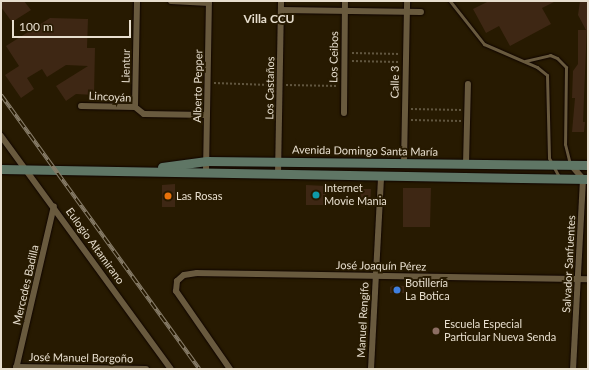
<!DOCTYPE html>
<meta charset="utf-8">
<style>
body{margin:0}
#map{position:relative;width:589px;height:370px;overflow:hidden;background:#271a01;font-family:Lato,sans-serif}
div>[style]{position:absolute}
.building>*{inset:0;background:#3e2714}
.path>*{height:1.5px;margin-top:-0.75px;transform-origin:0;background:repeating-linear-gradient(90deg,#61563f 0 2px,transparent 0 4px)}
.roads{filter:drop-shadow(0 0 1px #0f0400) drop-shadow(0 0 1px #0f0400)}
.lane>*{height:3px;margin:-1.5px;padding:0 1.5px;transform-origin:1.5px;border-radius:1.5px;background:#695a3e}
.street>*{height:6px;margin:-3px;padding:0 3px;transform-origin:3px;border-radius:3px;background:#695a3e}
.secondary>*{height:9px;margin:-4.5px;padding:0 4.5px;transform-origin:4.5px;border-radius:4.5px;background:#5f7665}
.rail>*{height:4px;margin-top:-2px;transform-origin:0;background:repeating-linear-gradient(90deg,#271a01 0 8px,#877c68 0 16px);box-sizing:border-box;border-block:1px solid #877c68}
.dots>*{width:11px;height:11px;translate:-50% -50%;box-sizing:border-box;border:2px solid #271a01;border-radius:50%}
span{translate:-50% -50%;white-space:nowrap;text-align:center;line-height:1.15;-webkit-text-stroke:4px #271a01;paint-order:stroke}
.street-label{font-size:11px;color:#e7dece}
.poi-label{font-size:11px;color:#e7dece}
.left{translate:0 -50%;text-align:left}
.neighbourhood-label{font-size:12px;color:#e7dece;font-weight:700}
.frame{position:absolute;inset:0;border:2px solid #e7dece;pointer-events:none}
.scale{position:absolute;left:12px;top:20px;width:119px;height:18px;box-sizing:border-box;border:2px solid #e7dece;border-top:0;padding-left:5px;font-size:12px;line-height:14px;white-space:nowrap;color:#e7dece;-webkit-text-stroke:3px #271a01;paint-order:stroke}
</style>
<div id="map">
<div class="building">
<i style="clip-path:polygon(1px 1px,24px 1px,31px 10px,12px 22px,1px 7px)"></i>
<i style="clip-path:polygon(489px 1px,556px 1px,542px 8px,551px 24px,510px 46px,499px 26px,486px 33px,473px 9px)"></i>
<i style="clip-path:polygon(580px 1px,588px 1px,583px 122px,585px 122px,584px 132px,572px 132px,575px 98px,572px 98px,573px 71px,578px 64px,578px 30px,586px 30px,578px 15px)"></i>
<i style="clip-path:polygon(50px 18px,88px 19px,87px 48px,95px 48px,94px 95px,76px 94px,66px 101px,56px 86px,88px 66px,66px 65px,47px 77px,42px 69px,27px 78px,34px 89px,21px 98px,5px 75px,19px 66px,6px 46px)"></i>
<i style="clip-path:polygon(175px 184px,175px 207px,162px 207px,162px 185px)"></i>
<i style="clip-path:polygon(306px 185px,326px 186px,325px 205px,306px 205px)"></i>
<i style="clip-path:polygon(403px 188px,431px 188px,430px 227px,403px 227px)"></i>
<i style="clip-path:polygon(361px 189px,371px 189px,370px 207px,360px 207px)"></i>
<i style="clip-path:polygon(394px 285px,404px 286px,404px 293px,390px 293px,390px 287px)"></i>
</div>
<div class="path">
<i style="left:352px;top:53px;width:48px;rotate:1.2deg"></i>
<i style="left:352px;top:61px;width:46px;rotate:1.2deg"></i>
<i style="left:214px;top:83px;width:58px;rotate:2deg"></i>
<i style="left:286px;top:85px;width:52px;rotate:1.1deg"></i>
<i style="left:411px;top:109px;width:50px;rotate:1.1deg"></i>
<i style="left:411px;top:120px;width:50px;rotate:1.1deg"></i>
</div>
<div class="roads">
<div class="lane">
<i style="left:450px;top:1px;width:55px;rotate:51.7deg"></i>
<i style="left:484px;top:44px;width:58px;rotate:23.5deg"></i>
<i style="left:537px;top:67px;width:13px;rotate:39deg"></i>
<i style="left:547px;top:75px;width:83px;rotate:88.6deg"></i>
<i style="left:549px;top:158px;width:21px;rotate:62deg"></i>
<i style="left:525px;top:61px;width:26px;rotate:-13deg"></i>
<i style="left:550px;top:55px;width:8px;rotate:23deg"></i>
<i style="left:557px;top:58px;width:13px;rotate:45deg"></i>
<i style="left:566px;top:67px;width:77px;rotate:90.7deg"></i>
<i style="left:565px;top:144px;width:21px;rotate:76deg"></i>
</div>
<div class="street">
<i style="left:171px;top:1px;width:38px;rotate:3deg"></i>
<i style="left:281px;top:10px;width:140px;rotate:0.8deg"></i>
<i style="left:81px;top:106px;width:54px;rotate:1.1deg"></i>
<i style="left:135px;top:107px;width:106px;rotate:-88.9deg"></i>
<i style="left:135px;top:107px;width:11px;rotate:38deg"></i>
<i style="left:144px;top:114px;width:63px;rotate:0.9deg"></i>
<i style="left:344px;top:113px;width:112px;rotate:-89.5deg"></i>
<i style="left:1px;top:136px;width:288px;rotate:53.9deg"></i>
<i style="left:404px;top:163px;width:162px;rotate:-88.9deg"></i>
<i style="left:466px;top:164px;width:80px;rotate:-88.6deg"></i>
<i style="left:571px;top:165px;width:18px;rotate:49deg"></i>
<i style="left:583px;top:179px;width:190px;rotate:93deg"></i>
<i style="left:206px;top:171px;width:170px;rotate:-89deg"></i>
<i style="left:278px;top:175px;width:174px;rotate:-89deg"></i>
<i style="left:16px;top:367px;width:130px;rotate:0.9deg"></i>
<i style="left:16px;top:369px;width:167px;rotate:-76.9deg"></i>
<i style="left:230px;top:369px;width:95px;rotate:-124.7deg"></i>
<i style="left:176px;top:291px;width:10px;rotate:-84deg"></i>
<i style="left:177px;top:281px;width:9px;rotate:-41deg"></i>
<i style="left:184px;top:275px;width:13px;rotate:-9deg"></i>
<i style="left:197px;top:273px;width:391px;rotate:0.9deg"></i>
<i style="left:371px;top:369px;width:192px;rotate:-87deg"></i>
</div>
<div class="secondary">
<i style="left:162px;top:167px;width:45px;rotate:-7.6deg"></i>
<i style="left:207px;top:161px;width:381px;rotate:0.6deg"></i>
<i style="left:1px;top:169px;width:587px;rotate:0.98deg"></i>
</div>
</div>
<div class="rail">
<i style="left:1px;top:95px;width:338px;rotate:54.1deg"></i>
</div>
<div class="dots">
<i style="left:316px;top:195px;background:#0f9aa8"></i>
<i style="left:168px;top:196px;background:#e8710a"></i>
<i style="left:397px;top:290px;background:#3f7fe0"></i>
<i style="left:436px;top:331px;background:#8d6e63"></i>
</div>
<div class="street-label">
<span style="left:334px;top:57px;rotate:-89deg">Los Ceibos</span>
<span style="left:126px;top:66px;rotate:-89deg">Lientur</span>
<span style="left:395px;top:82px;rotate:-89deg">Calle 3</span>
<span style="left:198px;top:86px;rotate:-89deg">Alberto Pepper</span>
<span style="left:270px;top:88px;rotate:-89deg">Los Castaños</span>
<span style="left:110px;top:97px;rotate:3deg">Lincoyán</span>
<span style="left:365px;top:151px;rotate:1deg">Avenida Domingo Santa María</span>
<span style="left:95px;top:246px;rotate:54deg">Eulogio Altamirano</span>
<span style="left:569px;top:264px;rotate:-87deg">Salvador Sanfuentes</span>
<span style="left:381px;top:266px;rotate:1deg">José Joaquín Pérez</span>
<span style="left:26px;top:285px;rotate:-77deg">Mercedes Badilla</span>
<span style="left:363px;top:320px;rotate:-87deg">Manuel Rengifo</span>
<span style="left:81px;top:358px;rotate:1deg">José Manuel Borgoño</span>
</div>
<div class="poi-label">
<span class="left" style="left:324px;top:195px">Internet<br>Movie Mania</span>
<span class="left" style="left:176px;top:196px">Las Rosas</span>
<span class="left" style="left:405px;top:290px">Botillería<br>La Botica</span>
<span class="left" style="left:444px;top:331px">Escuela Especial<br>Particular Nueva Senda</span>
</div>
<div class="neighbourhood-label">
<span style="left:269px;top:19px">Villa CCU</span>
</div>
<div class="frame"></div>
<div class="scale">100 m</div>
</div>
